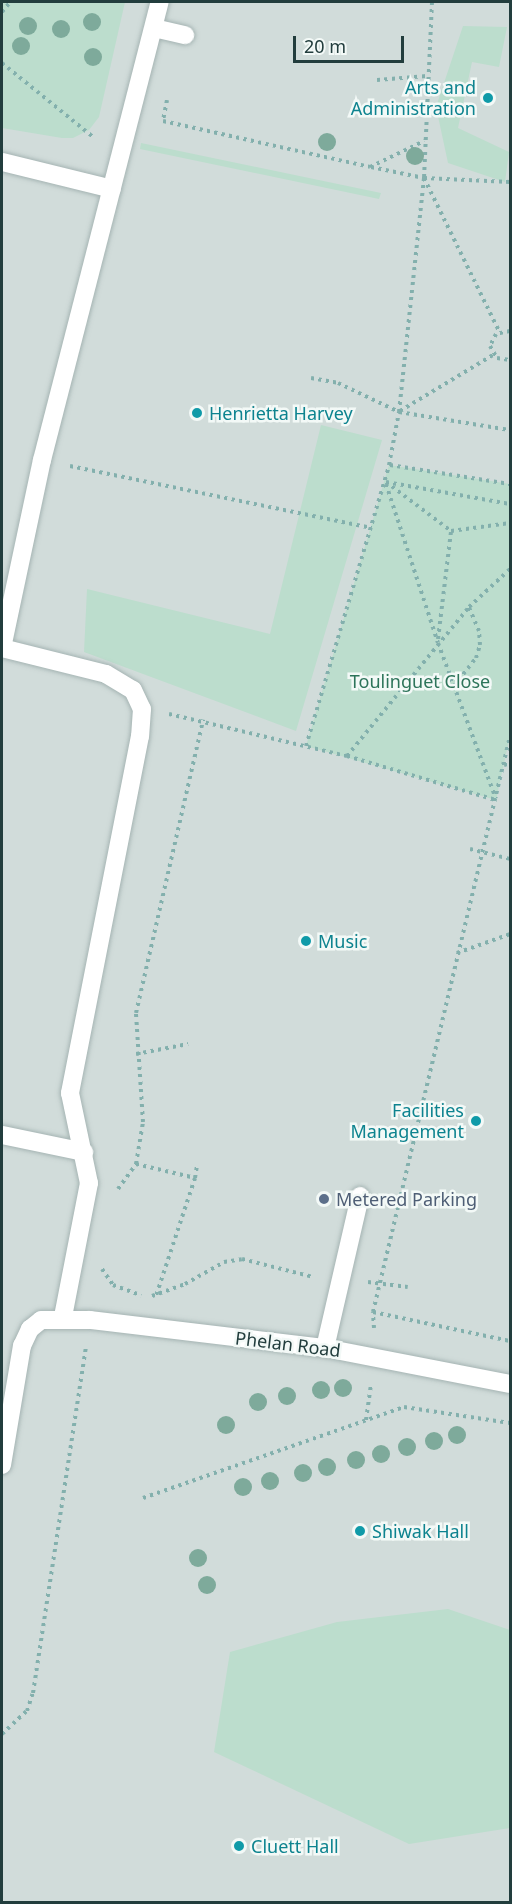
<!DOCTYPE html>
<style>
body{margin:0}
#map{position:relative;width:512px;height:1904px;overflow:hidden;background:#e2ecea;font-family:"Noto Sans",sans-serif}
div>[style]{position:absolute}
.built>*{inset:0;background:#d1dcda}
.green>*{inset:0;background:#bcddcd}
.path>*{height:4px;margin-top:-2px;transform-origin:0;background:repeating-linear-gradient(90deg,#83b0ad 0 3px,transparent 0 7.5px)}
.roads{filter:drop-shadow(0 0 2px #a5b4b3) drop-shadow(0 0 2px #a5b4b3)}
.minor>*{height:18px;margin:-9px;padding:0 9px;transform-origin:9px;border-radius:9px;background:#fff}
.trees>*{width:18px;height:18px;margin:-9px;border-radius:50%;background:#7eaa9b}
.dots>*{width:16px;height:16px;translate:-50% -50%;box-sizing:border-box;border:3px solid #f3f9f7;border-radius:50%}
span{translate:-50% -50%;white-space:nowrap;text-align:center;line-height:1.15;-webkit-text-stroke:5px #f3f9f7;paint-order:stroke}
.culture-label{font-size:18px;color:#0d838f}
.right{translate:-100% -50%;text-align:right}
.left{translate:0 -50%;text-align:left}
.park-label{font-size:18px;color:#2d745a}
.service-label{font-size:18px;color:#4e5e75}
.street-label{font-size:18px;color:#223d3d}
.frame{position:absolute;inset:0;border:3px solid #223d3d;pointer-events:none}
.scale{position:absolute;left:293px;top:36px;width:111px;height:27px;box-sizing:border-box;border:3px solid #223d3d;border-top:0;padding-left:8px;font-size:18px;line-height:21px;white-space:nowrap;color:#223d3d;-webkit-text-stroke:4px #f3f9f7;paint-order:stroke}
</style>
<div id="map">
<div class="built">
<i style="clip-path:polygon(2px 2px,510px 2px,510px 1902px,2px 1902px)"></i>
</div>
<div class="green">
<i style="clip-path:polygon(2px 2px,125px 2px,99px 117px,89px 130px,73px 138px,62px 138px,2px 128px)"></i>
<i style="clip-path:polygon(463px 26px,507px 27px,499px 67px,472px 62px,458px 128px,509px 152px,505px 182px,448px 163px,436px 107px)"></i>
<i style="clip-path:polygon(141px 143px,381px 193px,379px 199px,140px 149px)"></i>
<i style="clip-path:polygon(321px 425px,382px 440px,296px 731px,84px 652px,87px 589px,270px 634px)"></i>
<i style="clip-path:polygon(389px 465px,510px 484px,510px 736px,496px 800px,306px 746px)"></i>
<i style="clip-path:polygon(448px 1609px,510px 1630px,510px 1828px,409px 1844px,214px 1752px,230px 1652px,337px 1622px)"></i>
</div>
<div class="path">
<i style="left:432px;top:2px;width:176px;rotate:92.6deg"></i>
<i style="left:424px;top:178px;width:170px;rotate:63.9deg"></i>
<i style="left:2px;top:12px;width:13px;rotate:-51deg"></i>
<i style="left:2px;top:63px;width:117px;rotate:39.1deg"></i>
<i style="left:377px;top:80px;width:50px;rotate:-4.6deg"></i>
<i style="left:167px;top:100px;width:21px;rotate:101deg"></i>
<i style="left:163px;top:121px;width:212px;rotate:12.5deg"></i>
<i style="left:370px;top:167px;width:60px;rotate:-25.7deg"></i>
<i style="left:371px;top:167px;width:54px;rotate:11.7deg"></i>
<i style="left:424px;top:178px;width:86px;rotate:2.7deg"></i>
<i style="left:510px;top:331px;width:14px;rotate:168deg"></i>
<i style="left:496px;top:334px;width:13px;rotate:117deg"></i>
<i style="left:490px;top:346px;width:14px;rotate:60deg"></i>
<i style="left:497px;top:358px;width:13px;rotate:9deg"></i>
<i style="left:311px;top:378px;width:27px;rotate:10deg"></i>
<i style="left:338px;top:383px;width:68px;rotate:25.4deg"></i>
<i style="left:399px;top:412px;width:112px;rotate:9.2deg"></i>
<i style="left:400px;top:411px;width:109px;rotate:-31.1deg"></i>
<i style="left:390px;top:465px;width:121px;rotate:9deg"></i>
<i style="left:70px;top:466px;width:308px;rotate:11.6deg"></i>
<i style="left:386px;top:482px;width:81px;rotate:37deg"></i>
<i style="left:451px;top:531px;width:60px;rotate:-7.7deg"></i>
<i style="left:386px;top:482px;width:126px;rotate:10.1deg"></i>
<i style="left:386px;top:484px;width:167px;rotate:71.9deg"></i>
<i style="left:438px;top:643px;width:166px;rotate:69.6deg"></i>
<i style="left:438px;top:639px;width:109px;rotate:-83.1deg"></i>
<i style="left:454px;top:686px;width:36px;rotate:-52deg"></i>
<i style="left:476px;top:658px;width:14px;rotate:-73deg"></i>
<i style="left:480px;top:645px;width:14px;rotate:-94deg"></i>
<i style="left:479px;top:631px;width:26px;rotate:-113deg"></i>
<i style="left:169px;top:714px;width:183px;rotate:13.3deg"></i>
<i style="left:347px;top:756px;width:155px;rotate:16.5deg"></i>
<i style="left:306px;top:746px;width:293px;rotate:-73.5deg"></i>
<i style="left:389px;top:465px;width:54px;rotate:-79.3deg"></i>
<i style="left:399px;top:412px;width:235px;rotate:-83.9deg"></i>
<i style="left:347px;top:756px;width:193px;rotate:-50.7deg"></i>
<i style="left:469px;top:607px;width:56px;rotate:-42.8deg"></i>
<i style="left:504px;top:765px;width:6px;rotate:-18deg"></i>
<i style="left:470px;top:849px;width:41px;rotate:14deg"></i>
<i style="left:457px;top:953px;width:56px;rotate:-19.7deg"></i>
<i style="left:136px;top:1054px;width:53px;rotate:-10.9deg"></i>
<i style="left:136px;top:1164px;width:61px;rotate:13.3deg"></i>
<i style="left:195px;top:1178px;width:124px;rotate:108.3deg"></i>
<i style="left:195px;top:1178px;width:13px;rotate:-81deg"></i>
<i style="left:118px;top:1189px;width:31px;rotate:-54deg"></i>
<i style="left:136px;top:1164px;width:43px;rotate:-80.5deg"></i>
<i style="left:143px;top:1122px;width:109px;rotate:-93.7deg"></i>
<i style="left:136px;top:1013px;width:301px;rotate:-77.1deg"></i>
<i style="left:102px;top:1269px;width:19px;rotate:55deg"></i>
<i style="left:113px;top:1285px;width:30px;rotate:20deg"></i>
<i style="left:368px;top:1282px;width:40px;rotate:7.1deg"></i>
<i style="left:152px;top:1296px;width:35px;rotate:-20deg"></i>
<i style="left:185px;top:1284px;width:45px;rotate:-29.4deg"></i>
<i style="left:224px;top:1262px;width:18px;rotate:-9deg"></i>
<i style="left:242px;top:1259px;width:73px;rotate:14.2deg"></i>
<i style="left:373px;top:1312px;width:140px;rotate:12deg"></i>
<i style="left:374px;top:1328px;width:16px;rotate:-94deg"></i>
<i style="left:373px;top:1312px;width:592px;rotate:-76.62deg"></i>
<i style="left:366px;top:1420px;width:36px;rotate:-82deg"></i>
<i style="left:143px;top:1498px;width:276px;rotate:-19.2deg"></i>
<i style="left:404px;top:1407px;width:107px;rotate:8.6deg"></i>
<i style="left:2px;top:1734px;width:34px;rotate:-43deg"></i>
<i style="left:27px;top:1711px;width:19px;rotate:-72deg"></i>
<i style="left:33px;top:1693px;width:351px;rotate:-81.3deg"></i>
</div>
<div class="roads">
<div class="minor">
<i style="left:154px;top:28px;width:32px;rotate:13deg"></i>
<i style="left:2px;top:162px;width:113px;rotate:13.8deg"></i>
<i style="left:2px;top:648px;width:107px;rotate:14deg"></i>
<i style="left:106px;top:674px;width:31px;rotate:31deg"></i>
<i style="left:133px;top:690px;width:21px;rotate:65deg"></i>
<i style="left:142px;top:709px;width:27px;rotate:94deg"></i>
<i style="left:140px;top:736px;width:364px;rotate:101.1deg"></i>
<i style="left:70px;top:1093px;width:92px;rotate:78.1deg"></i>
<i style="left:89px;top:1183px;width:136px;rotate:101deg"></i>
<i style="left:2px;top:648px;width:192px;rotate:-78deg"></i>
<i style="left:42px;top:460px;width:473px;rotate:-75.6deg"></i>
<i style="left:2px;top:1135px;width:84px;rotate:11.7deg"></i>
<i style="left:325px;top:1348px;width:156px;rotate:-77deg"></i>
<i style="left:2px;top:1465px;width:121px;rotate:-80.5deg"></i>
<i style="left:22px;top:1346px;width:19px;rotate:-65deg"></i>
<i style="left:30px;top:1329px;width:14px;rotate:-39deg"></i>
<i style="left:41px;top:1320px;width:49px"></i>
<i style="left:90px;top:1320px;width:237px;rotate:6.8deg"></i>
<i style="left:325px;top:1348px;width:188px;rotate:11deg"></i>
</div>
</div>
<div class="trees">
<i style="left:92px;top:22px"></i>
<i style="left:28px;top:26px"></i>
<i style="left:61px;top:29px"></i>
<i style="left:21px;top:46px"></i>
<i style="left:93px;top:57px"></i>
<i style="left:327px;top:142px"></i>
<i style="left:415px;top:156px"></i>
<i style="left:343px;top:1388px"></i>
<i style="left:321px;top:1390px"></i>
<i style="left:287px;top:1396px"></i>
<i style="left:258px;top:1402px"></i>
<i style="left:226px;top:1425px"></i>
<i style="left:457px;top:1435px"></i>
<i style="left:434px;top:1441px"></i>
<i style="left:407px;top:1447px"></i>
<i style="left:381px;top:1454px"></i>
<i style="left:356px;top:1460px"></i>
<i style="left:327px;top:1467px"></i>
<i style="left:303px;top:1473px"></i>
<i style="left:270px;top:1481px"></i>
<i style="left:243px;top:1487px"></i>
<i style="left:198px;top:1558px"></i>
<i style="left:207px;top:1585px"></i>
</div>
<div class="dots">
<i style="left:488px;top:98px;background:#0f9aa8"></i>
<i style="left:197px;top:413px;background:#0f9aa8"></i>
<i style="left:306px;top:941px;background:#0f9aa8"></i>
<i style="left:476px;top:1121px;background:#0f9aa8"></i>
<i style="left:324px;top:1199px;background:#5c6f8a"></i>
<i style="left:360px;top:1531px;background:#0f9aa8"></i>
<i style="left:239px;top:1846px;background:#0f9aa8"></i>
</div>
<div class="culture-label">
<span class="right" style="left:476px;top:98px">Arts and<br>Administration</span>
<span class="left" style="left:209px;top:413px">Henrietta Harvey</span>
<span class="left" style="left:318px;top:941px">Music</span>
<span class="right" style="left:464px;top:1121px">Facilities<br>Management</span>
<span class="left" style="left:372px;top:1531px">Shiwak Hall</span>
<span class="left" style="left:251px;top:1846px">Cluett Hall</span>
</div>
<div class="park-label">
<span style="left:420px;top:681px">Toulinguet Close</span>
</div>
<div class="service-label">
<span class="left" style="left:336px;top:1199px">Metered Parking</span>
</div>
<div class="street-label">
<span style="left:288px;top:1344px;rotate:7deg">Phelan Road</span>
</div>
<div class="frame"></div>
<div class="scale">20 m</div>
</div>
